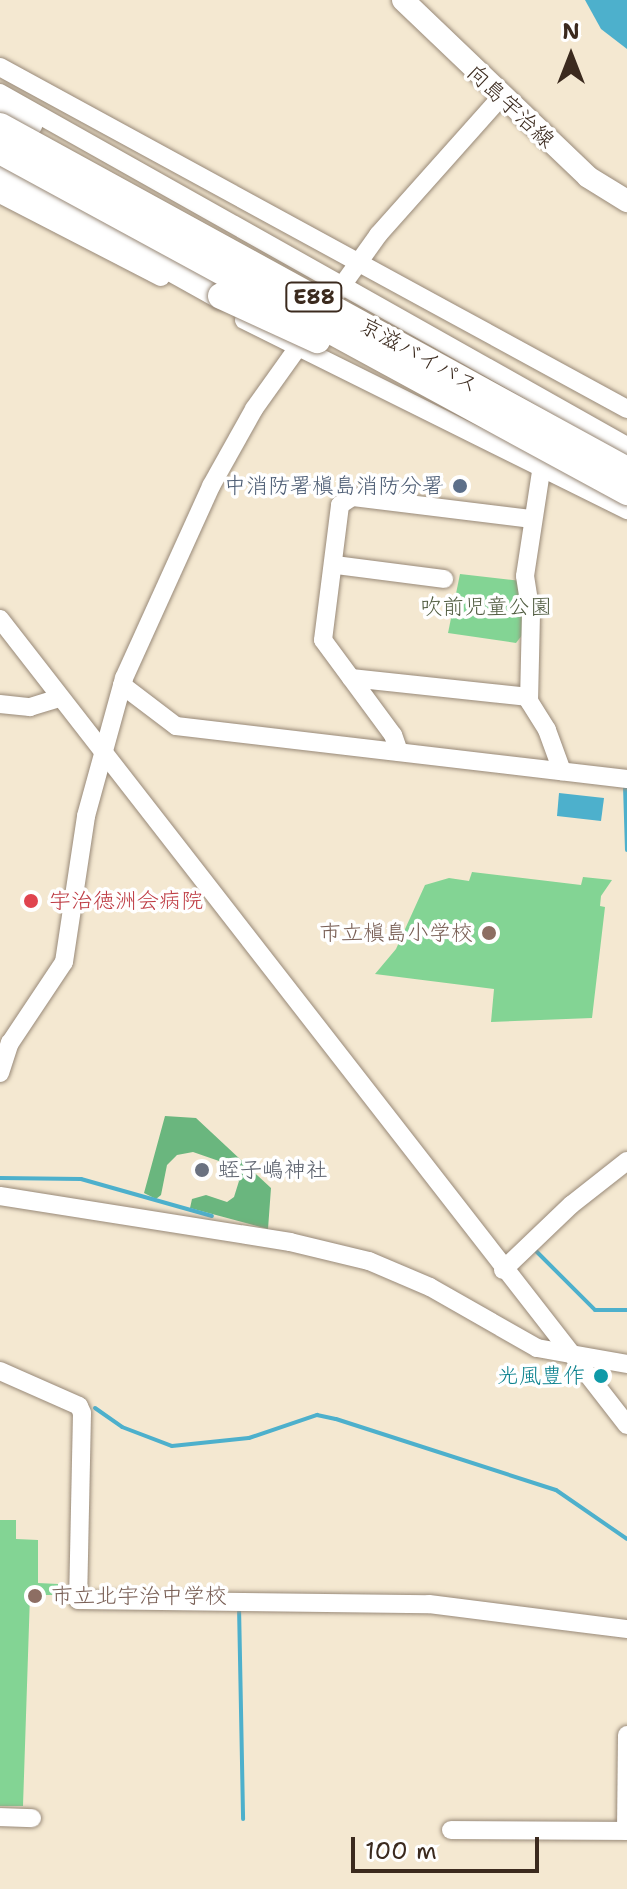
<!DOCTYPE html>
<meta charset="utf-8">
<style>
body{margin:0}
#map{position:relative;width:627px;height:1889px;overflow:hidden;background:#f4e8d1;font-family:"Shantell Sans","Klee One",sans-serif}
div>[style]{position:absolute}
.green>*{inset:0;background:#83d494}
.forest>*{inset:0;background:#6ab67e}
.water>*{inset:0;background:#4db0cc}
.stream>*{height:4px;margin:-2px;padding:0 2px;transform-origin:2px;border-radius:2px;background:#4db0cc}
.roads{filter:drop-shadow(0 0 2px #988978) drop-shadow(0 0 2px #988978)}
.minor>*{height:18px;margin:-9px;padding:0 9px;transform-origin:9px;border-radius:9px;background:#fff}
.major>*{height:22px;margin:-11px;padding:0 11px;transform-origin:11px;border-radius:11px;background:#fff}
.highway>*{height:26px;margin:-13px;padding:0 13px;transform-origin:13px;border-radius:13px;background:#fff}
.bridges{filter:drop-shadow(0 0 2px #988978) drop-shadow(0 0 2px #988978)}
.highway-bridge>*{height:26px;margin:-13px;padding:0 13px;transform-origin:13px;border-radius:13px;background:#fff}
.dots>*{width:22px;height:22px;translate:-50% -50%;box-sizing:border-box;border:4px solid #fff;border-radius:50%}
span{translate:-50% -50%;white-space:nowrap;text-align:center;line-height:1.15;-webkit-text-stroke:7px #fff;paint-order:stroke}
.shield-label span{padding:2px 6px;background:#fff;border:2px solid;border-radius:6px;-webkit-text-stroke-width:0}
.shield-label{font-size:20px;color:#3b2a1e;font-weight:700}
.street-label{font-size:22px;color:#3b2a1e}
.service-label{font-size:22px;color:#4e5e75}
.right{translate:-100% -50%;text-align:right}
.park-label{font-size:22px;color:#515d41}
.health-label{font-size:22px;color:#be3a42}
.left{translate:0 -50%;text-align:left}
.education-label{font-size:22px;color:#785e54}
.worship-label{font-size:22px;color:#5b616d}
.culture-label{font-size:22px;color:#0d838f}
.north{position:absolute;left:531px;top:16px;width:80px;height:80px;-webkit-text-stroke:6px #fff;paint-order:stroke;rotate:0deg;font-size:22px;font-weight:700;line-height:32px;text-align:center;color:#3b2a1e}
.north::after{content:'';display:block;margin:auto;width:28px;height:36px;background:#3b2a1e;clip-path:polygon(50% 0,100% 100%,50% 72%,0 100%)}
.scale{position:absolute;left:351px;top:1837px;width:188px;height:36px;box-sizing:border-box;border:4px solid #3b2a1e;border-top:0;padding-left:10px;font-size:24px;line-height:28px;white-space:nowrap;color:#3b2a1e;-webkit-text-stroke:6px #fff;paint-order:stroke}
</style>
<div id="map">
<div class="green">
<i style="clip-path:polygon(460px 574px,522px 581px,523px 634px,516px 643px,448px 633px)"></i>
<i style="clip-path:polygon(472px 872px,581px 885px,583px 877px,612px 880px,601px 896px,600px 906px,605px 907px,592px 1018px,491px 1022px,494px 989px,375px 974px,396px 949px,425px 885px,449px 878px,469px 881px)"></i>
<i style="clip-path:polygon(0 1520px,16px 1520px,16px 1539px,38px 1540px,38px 1583px,58px 1584px,58px 1595px,30px 1595px,23px 1806px,0 1806px)"></i>
</div>
<div class="forest">
<i style="clip-path:polygon(165px 1116px,196px 1118px,271px 1188px,268px 1229px,190px 1208px,192px 1199px,206px 1195px,227px 1202px,234px 1197px,239px 1181px,219px 1161px,193px 1152px,177px 1155px,167px 1165px,161px 1195px,156px 1199px,144px 1193px)"></i>
</div>
<div class="water">
<i style="clip-path:polygon(585px 0,627px 0,627px 49px,601px 29px)"></i>
<i style="clip-path:polygon(559px 793px,604px 798px,601px 821px,557px 816px)"></i>
</div>
<div class="stream">
<i style="left:625px;top:786px;width:64px;rotate:88.2deg"></i>
<i style="left:0;top:1178px;width:81px;rotate:0.7deg"></i>
<i style="left:81px;top:1179px;width:136px;rotate:15.8deg"></i>
<i style="left:536px;top:1251px;width:83px;rotate:45deg"></i>
<i style="left:595px;top:1310px;width:32px"></i>
<i style="left:95px;top:1408px;width:33px;rotate:35deg"></i>
<i style="left:122px;top:1427px;width:53px;rotate:20.8deg"></i>
<i style="left:172px;top:1446px;width:77px;rotate:-5.9deg"></i>
<i style="left:249px;top:1438px;width:72px;rotate:-18.7deg"></i>
<i style="left:317px;top:1415px;width:19px;rotate:12deg"></i>
<i style="left:336px;top:1419px;width:231px;rotate:17.9deg"></i>
<i style="left:556px;top:1490px;width:86px;rotate:34.6deg"></i>
<i style="left:239px;top:1606px;width:213px;rotate:88.9deg"></i>
</div>
<div class="roads">
<div class="minor">
<i style="left:0;top:67px;width:714px;rotate:28.61deg"></i>
<i style="left:0;top:93px;width:720px;rotate:29.38deg"></i>
<i style="left:0;top:194px;width:181px;rotate:27.3deg"></i>
<i style="left:244px;top:320px;width:428px;rotate:26.4deg"></i>
<i style="left:542px;top:465px;width:112px;rotate:98.7deg"></i>
<i style="left:525px;top:576px;width:38px;rotate:81deg"></i>
<i style="left:531px;top:614px;width:87px;rotate:91.3deg"></i>
<i style="left:529px;top:701px;width:34px;rotate:58deg"></i>
<i style="left:547px;top:730px;width:44px;rotate:69.9deg"></i>
<i style="left:336px;top:565px;width:109px;rotate:7.4deg"></i>
<i style="left:0;top:619px;width:1021px;rotate:52.12deg"></i>
<i style="left:351px;top:678px;width:179px;rotate:6.1deg"></i>
<i style="left:122px;top:685px;width:68px;rotate:37.2deg"></i>
<i style="left:176px;top:726px;width:454px;rotate:6.7deg"></i>
<i style="left:0;top:704px;width:30px;rotate:6deg"></i>
<i style="left:30px;top:707px;width:31px;rotate:-17deg"></i>
<i style="left:399px;top:752px;width:18px;rotate:-109deg"></i>
<i style="left:393px;top:735px;width:118px;rotate:-126.4deg"></i>
<i style="left:323px;top:640px;width:136px;rotate:-82.8deg"></i>
<i style="left:340px;top:505px;width:14px;rotate:-34deg"></i>
<i style="left:352px;top:497px;width:181px;rotate:7deg"></i>
<i style="left:0;top:1073px;width:32px;rotate:-72deg"></i>
<i style="left:10px;top:1043px;width:97px;rotate:-56.3deg"></i>
<i style="left:64px;top:962px;width:148px;rotate:-81.4deg"></i>
<i style="left:86px;top:816px;width:143px;rotate:-74.6deg"></i>
<i style="left:124px;top:678px;width:211px;rotate:-65.6deg"></i>
<i style="left:211px;top:486px;width:88px;rotate:-60.8deg"></i>
<i style="left:254px;top:409px;width:214px;rotate:-54.5deg"></i>
<i style="left:378px;top:235px;width:183px;rotate:-48.3deg"></i>
<i style="left:0;top:1196px;width:294px;rotate:9deg"></i>
<i style="left:290px;top:1242px;width:81px;rotate:13.5deg"></i>
<i style="left:369px;top:1261px;width:66px;rotate:23.1deg"></i>
<i style="left:430px;top:1287px;width:123px;rotate:29.7deg"></i>
<i style="left:537px;top:1348px;width:91px;rotate:10.1deg"></i>
<i style="left:503px;top:1270px;width:94px;rotate:-43.7deg"></i>
<i style="left:571px;top:1205px;width:71px;rotate:-38.2deg"></i>
<i style="left:0;top:1371px;width:86px;rotate:23.9deg"></i>
<i style="left:79px;top:1406px;width:8px;rotate:67deg"></i>
<i style="left:82px;top:1413px;width:187px;rotate:91.2deg"></i>
<i style="left:78px;top:1600px;width:351px;rotate:0.7deg"></i>
<i style="left:429px;top:1604px;width:200px;rotate:7.2deg"></i>
<i style="left:0;top:1817px;width:32px;rotate:2deg"></i>
<i style="left:451px;top:1830px;width:176px;rotate:0.3deg"></i>
<i style="left:626px;top:1831px;width:96px;rotate:-89.4deg"></i>
</div>
<div class="major">
<i style="left:403px;top:0;width:256px;rotate:43.7deg"></i>
<i style="left:588px;top:177px;width:46px;rotate:31.6deg"></i>
</div>
<div class="highway">
<i style="left:0;top:109px;width:33px;rotate:27deg"></i>
<i style="left:0;top:173px;width:253px;rotate:29.1deg"></i>
</div>
</div>
<div class="bridges">
<div class="highway-bridge">
<i style="left:0;top:126px;width:715px;rotate:28.75deg"></i>
<i style="left:0;top:151px;width:714px;rotate:28.54deg"></i>
<i style="left:221px;top:296px;width:106px;rotate:24.6deg"></i>
</div>
</div>
<div class="dots">
<i style="left:460px;top:486px;background:#5c6f8a"></i>
<i style="left:31px;top:901px;background:#e0444e"></i>
<i style="left:489px;top:933px;background:#8d6e63"></i>
<i style="left:202px;top:1170px;background:#6b7280"></i>
<i style="left:601px;top:1376px;background:#0f9aa8"></i>
<i style="left:35px;top:1596px;background:#8d6e63"></i>
</div>
<div class="shield-label">
<span style="left:314px;top:297px">E88</span>
</div>
<div class="street-label">
<span style="left:511px;top:106px;rotate:43deg">向島宇治線</span>
<span style="left:419px;top:355px;rotate:29deg">京滋バイパス</span>
</div>
<div class="service-label">
<span class="right" style="left:444px;top:486px">中消防署槇島消防分署</span>
</div>
<div class="park-label">
<span style="left:486px;top:607px">吹前児童公園</span>
</div>
<div class="health-label">
<span class="left" style="left:49px;top:901px">宇治徳洲会病院</span>
</div>
<div class="education-label">
<span class="right" style="left:473px;top:933px">市立槇島小学校</span>
<span class="left" style="left:51px;top:1596px">市立北宇治中学校</span>
</div>
<div class="worship-label">
<span class="left" style="left:218px;top:1170px">蛭子嶋神社</span>
</div>
<div class="culture-label">
<span class="right" style="left:585px;top:1376px">光風豊作</span>
</div>
<div class="north">N</div>
<div class="scale">100 m</div>
</div>
